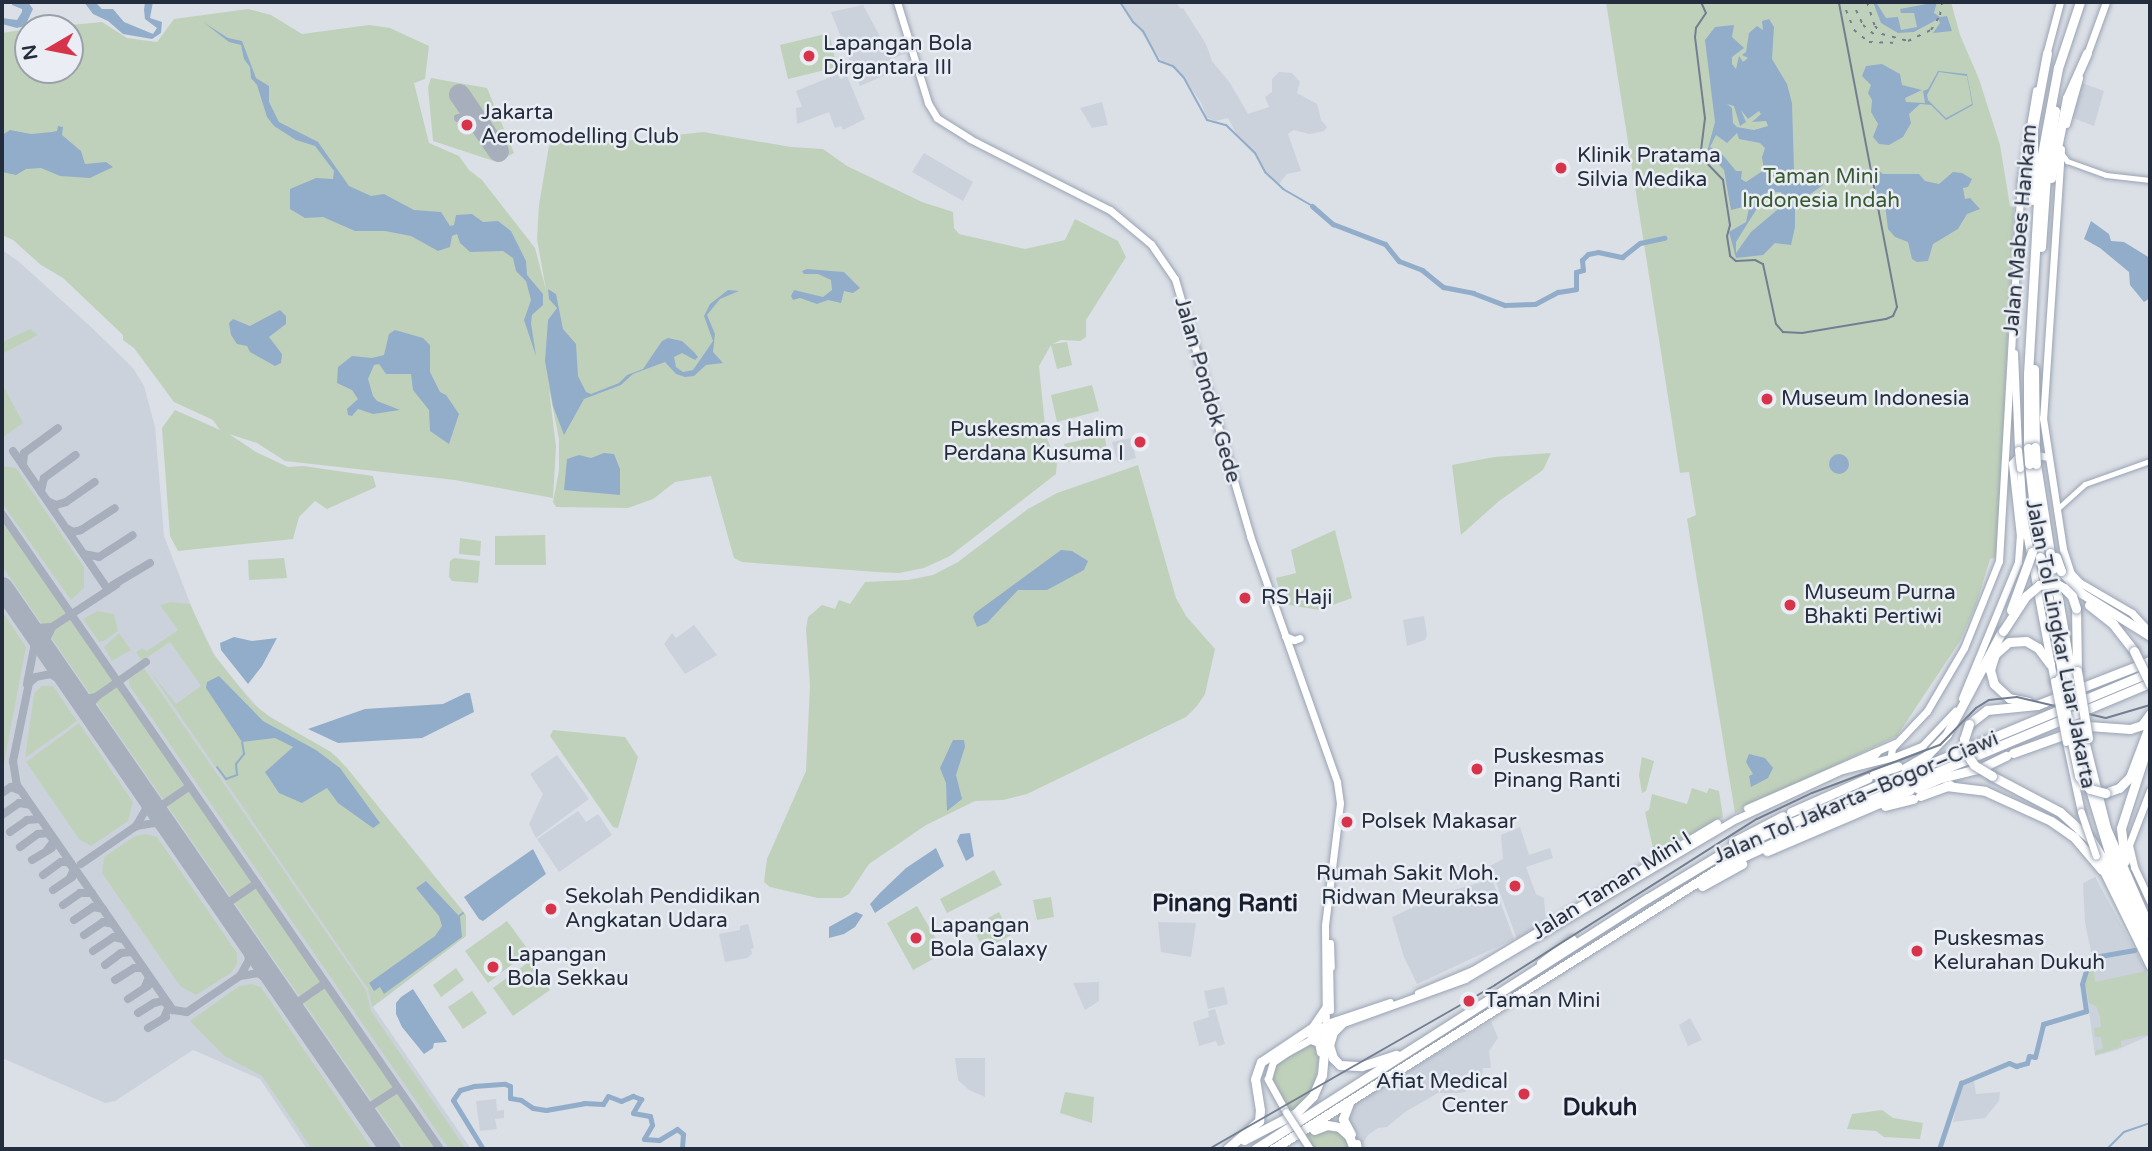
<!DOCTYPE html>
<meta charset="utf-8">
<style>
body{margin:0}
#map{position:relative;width:2152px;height:1151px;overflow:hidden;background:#dbdfe6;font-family:"Varela Round",sans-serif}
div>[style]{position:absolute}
.built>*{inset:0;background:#ccd2dc}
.green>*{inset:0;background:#c0d1bb}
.water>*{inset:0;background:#92adca}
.round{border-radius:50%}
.stream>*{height:2px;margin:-1px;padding:0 1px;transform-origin:1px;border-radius:1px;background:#92adca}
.river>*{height:5px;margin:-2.5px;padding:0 2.5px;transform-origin:2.5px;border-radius:2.5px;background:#92adca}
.taxiway>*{height:8px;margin:-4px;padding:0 4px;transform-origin:4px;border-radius:4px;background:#a7aebc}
.runway>*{height:21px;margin:-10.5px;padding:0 10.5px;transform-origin:10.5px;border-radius:10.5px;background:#a7aebc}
.highway-tunnel>*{height:9px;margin-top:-4.5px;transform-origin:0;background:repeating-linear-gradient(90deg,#b6bbc4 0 9px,transparent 0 13.5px)}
.roads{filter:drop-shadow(0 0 2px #99a3b3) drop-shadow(0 0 2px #99a3b3)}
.secondary>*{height:5px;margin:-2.5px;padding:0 2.5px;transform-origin:2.5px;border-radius:2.5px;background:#fff}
.primary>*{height:7px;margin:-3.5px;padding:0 3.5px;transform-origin:3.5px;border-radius:3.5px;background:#fff}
.highway>*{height:9px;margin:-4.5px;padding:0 4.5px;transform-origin:4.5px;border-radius:4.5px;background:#fff}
.tram>*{height:2px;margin:-1px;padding:0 1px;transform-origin:1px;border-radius:1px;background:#737e91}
.rail>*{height:2px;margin-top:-1px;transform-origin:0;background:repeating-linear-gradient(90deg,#737e91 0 3.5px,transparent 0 10.5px)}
.bridges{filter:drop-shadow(0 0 2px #99a3b3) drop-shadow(0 0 2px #99a3b3)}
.primary-bridge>*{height:7px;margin:-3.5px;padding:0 3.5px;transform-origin:3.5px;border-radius:3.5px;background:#fff}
.highway-bridge>*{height:9px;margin:-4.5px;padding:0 4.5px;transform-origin:4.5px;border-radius:4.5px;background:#fff}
.dots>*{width:19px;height:19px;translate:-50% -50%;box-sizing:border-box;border:4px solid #eaeef4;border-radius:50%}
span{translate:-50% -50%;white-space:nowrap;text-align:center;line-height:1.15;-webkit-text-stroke:5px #eaeef4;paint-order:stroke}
.poi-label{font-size:21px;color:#242d3d}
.left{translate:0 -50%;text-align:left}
.right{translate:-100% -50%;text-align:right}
.park-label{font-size:21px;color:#385a30}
.street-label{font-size:21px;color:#242d3d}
.quarter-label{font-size:24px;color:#171e2d;font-weight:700}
.frame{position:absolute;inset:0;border:4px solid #242d3d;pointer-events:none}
.north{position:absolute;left:14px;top:14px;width:70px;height:70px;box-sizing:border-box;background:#eaeef4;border:2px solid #9ba1ab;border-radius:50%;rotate:260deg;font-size:19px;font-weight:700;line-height:28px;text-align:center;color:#242d3d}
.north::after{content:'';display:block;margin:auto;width:24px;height:32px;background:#d7344c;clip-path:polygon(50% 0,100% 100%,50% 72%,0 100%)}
</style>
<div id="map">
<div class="built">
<i style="clip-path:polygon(1120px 2px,1175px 2px,1181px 9px,1183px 8px,1206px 44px,1212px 61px,1230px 83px,1248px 114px,1269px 107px,1265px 97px,1272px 92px,1272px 79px,1279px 72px,1292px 73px,1300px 82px,1297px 93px,1317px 104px,1321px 120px,1327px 127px,1324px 131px,1310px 134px,1293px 130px,1288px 134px,1301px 171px,1287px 174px,1279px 184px,1264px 172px,1260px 160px,1239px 139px,1228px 118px,1215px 121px,1206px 117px,1202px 104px,1179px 71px,1163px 63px)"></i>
<i style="clip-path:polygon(863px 5px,890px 55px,907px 48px,909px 52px,892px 59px,897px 70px,860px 86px,831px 12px)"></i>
<i style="clip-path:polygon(838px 74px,840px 79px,847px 76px,865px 119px,843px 130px,841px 126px,835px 128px,829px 112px,797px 124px,796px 108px,802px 107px,796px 91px)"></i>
<i style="clip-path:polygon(2082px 83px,2104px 91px,2094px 126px,2073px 118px)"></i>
<i style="clip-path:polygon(1102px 102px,1108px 125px,1092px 128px,1080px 108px)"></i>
<i style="clip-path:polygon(924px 153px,973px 182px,963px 201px,912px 172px)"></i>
<i style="clip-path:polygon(2px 250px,18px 261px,91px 327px,133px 368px,144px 386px,155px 427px,164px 536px,194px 613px,218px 662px,262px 712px,337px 757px,466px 915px,466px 936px,373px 1007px,471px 1149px,307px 1149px,260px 1079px,193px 1050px,115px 1101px,105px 1103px,2px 1058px)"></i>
<i style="clip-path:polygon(1131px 438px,1136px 458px,1118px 463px,1112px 442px)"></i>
<i style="clip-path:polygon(1424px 616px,1427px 635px,1425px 640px,1407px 646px,1403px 620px)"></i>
<i style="clip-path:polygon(694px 625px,717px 655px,685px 674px,664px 644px,672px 633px,676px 638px)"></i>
<i style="clip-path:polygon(557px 755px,589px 799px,536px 838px,529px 824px,543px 794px,530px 774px)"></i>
<i style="clip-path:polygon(578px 811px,586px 822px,598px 814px,612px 835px,559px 872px,537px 839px)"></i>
<i style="clip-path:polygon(1520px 827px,1529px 855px,1550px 848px,1553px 858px,1526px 867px,1536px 894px,1544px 898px,1546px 923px,1517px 939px,1490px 866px,1503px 859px,1501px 835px)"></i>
<i style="clip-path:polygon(2095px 877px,2146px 970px,2150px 983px,2150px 1035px,2117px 1050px,2095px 1056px,2085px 982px,2092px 956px,2085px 923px,2083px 883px)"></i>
<i style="clip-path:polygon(1492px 879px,1514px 939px,1417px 984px,1404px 957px,1392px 917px,1444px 893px)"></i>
<i style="clip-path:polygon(1158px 922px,1196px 923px,1191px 957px,1161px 952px)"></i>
<i style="clip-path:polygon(748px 924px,754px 948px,751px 949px,752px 954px,747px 958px,725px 962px,719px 934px,740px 930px,740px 926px)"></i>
<i style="clip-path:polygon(1099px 982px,1099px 1001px,1085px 1010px,1073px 983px)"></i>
<i style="clip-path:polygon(1224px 987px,1228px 1004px,1208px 1009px,1204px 991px)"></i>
<i style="clip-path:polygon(1215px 1009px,1225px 1044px,1218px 1046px,1216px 1041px,1199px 1046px,1193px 1022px,1209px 1017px,1208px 1011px)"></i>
<i style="clip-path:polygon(1690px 1018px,1702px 1040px,1688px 1046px,1679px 1025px)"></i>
<i style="clip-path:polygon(1491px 1021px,1498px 1038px,1489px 1051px,1491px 1068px,1483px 1068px,1480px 1088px,1460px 1093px,1438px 1093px,1405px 1112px,1387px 1127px,1378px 1128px,1368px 1135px,1359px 1149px,1343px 1119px,1345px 1109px)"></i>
<i style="clip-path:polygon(955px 1058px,985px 1058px,985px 1097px,969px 1090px,958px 1080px)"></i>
<i style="clip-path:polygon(1974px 1080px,1976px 1094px,2000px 1092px,1999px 1101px,1985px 1118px,1953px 1122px,1959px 1090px,1962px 1085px)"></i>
<i style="clip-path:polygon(496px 1099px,497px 1111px,504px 1110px,504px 1118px,495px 1119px,497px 1129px,480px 1131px,476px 1101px)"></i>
</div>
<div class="green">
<i style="clip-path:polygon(1606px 2px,1951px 2px,1960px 35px,1979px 79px,2000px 145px,2010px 206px,2014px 208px,1997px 557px,1990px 559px,1976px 605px,1960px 641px,1897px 736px,1735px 813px,1687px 519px,1696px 515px,1689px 472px,1680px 473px)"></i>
<i style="clip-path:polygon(248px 9px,271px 15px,302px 34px,369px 25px,390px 28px,429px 46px,425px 79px,414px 83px,429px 143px,459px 156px,469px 170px,482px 180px,535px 248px,546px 290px,537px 239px,539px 205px,549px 146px,558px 140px,615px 142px,703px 132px,791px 147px,823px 149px,847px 166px,922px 202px,953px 212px,954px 228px,959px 234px,1025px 249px,1065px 240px,1075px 219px,1118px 241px,1126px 257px,1086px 320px,1086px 337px,1080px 341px,1061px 340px,1052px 344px,1067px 342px,1072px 365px,1057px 369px,1051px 345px,1039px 366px,1046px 436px,1057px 462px,1056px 474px,950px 556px,924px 568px,899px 573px,877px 572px,742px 562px,734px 558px,711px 476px,675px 482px,653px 499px,628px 508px,556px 507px,553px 502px,559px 470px,559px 439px,549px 389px,556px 447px,553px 498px,455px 480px,285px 461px,257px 443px,229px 434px,256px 452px,288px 467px,303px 466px,373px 476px,376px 487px,327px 509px,315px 501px,299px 517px,293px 539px,178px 551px,170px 536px,162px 428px,175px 410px,220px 430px,213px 420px,174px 402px,134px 348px,123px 340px,123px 335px,63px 278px,41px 265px,13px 240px,2px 235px,2px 33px,28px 29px,28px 70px,70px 70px,70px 28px,40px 28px,102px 22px,127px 38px,157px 42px,174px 19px)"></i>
<i style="clip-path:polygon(829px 33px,837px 67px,788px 79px,780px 45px)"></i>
<i style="clip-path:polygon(431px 78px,487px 88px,514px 153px,497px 162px,433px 141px,428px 87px)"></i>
<i style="clip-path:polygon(30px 329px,38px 335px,2px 354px,2px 342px)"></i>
<i style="clip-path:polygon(2px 383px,23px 423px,2px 438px)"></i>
<i style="clip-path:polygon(1092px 385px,1099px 411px,1057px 422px,1051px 395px)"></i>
<i style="clip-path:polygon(1104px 435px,1108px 453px,1068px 462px,1064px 444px)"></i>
<i style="clip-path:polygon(1551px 453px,1543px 470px,1499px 501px,1461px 535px,1452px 465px,1494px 457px)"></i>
<i style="clip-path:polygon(1138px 465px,1176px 598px,1186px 616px,1215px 649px,1205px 694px,1197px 706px,1186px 717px,1027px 794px,1003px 800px,975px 801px,926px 825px,869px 864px,849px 894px,842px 898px,818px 898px,770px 887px,764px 882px,767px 859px,806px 771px,810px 685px,806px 629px,808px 617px,822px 605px,835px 609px,839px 600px,850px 604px,865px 582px,908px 580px,933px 575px,958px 562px,1028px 509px,1057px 493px)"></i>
<i style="clip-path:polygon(2px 466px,16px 468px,84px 567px,84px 588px,71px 600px,2px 503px)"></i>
<i style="clip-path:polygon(2px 514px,330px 993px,440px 1149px,405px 1149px,48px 633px,51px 628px,45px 629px,2px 566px)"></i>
<i style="clip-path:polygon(1335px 530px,1352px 598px,1319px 610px,1283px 604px,1276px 578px,1296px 573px,1291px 550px)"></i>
<i style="clip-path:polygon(545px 535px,546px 565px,495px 565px,495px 536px)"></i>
<i style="clip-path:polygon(460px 538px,481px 541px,480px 556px,459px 554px)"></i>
<i style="clip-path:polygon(284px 558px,287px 578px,249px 580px,248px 560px)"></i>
<i style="clip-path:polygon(454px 558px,480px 561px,478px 583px,452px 581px,449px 577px,450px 561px)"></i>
<i style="clip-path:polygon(171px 602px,190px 604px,212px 652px,252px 703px,270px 717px,331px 752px,347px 768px,466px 915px,466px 936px,372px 1007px,368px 989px,148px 669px,176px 704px,201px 686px,170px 642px,142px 661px,136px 652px,142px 648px,147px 651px,178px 630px,160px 605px)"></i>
<i style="clip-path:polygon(2px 611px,26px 647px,2px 774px)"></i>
<i style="clip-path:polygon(97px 611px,114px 614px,118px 631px,104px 641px,99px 642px,83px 619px)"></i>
<i style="clip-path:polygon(119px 633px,131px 650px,112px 661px,104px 647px)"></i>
<i style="clip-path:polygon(144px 668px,366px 990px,371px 1011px,466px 1149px,449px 1149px,129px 685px,129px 679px)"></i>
<i style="clip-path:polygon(41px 686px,53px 686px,77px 721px,25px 758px,34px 694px)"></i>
<i style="clip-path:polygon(79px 723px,133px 802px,128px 821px,91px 846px,79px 839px,26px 762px)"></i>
<i style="clip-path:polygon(553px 730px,625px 737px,638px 757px,618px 828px,613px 827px,550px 736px)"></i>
<i style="clip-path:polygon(1642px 757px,1654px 761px,1646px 791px,1642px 793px,1639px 775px)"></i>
<i style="clip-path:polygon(1692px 788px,1707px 793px,1709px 788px,1719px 791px,1723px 817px,1654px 853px,1645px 812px,1649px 810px,1652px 794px,1687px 804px)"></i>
<i style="clip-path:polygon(145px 834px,157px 837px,237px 953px,237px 964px,231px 973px,196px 995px,180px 986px,102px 873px,104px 857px,135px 836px)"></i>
<i style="clip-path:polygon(994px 870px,1002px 885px,947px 913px,940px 899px)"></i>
<i style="clip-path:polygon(1051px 897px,1054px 917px,1037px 920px,1033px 900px)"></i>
<i style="clip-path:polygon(917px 906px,944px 953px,913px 970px,887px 923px)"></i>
<i style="clip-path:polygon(999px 912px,1011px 935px,984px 950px,972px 927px)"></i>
<i style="clip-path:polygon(507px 921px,529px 951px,488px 983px,465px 951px)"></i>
<i style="clip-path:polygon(530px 961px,550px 990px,513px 1016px,493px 988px)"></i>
<i style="clip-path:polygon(2093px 963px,2095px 982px,2146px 971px,2150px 982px,2150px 1034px,2121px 1041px,2121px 1047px,2095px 1055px,2096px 1050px,2103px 1049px,2101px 1037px,2095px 1037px,2094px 1028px,2101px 1027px,2100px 1017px,2096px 1006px,2089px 1003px,2085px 983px)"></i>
<i style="clip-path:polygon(456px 968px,464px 980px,441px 997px,433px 985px)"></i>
<i style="clip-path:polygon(252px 984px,261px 987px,372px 1149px,312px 1149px,262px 1076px,224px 1056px,190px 1021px,239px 986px)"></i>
<i style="clip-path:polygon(472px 991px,487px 1013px,463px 1029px,448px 1007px)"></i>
<i style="clip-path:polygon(1311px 1039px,1321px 1045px,1314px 1090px,1288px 1115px,1270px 1085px,1270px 1067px)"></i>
<i style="clip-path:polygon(1065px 1092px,1094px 1097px,1092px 1123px,1060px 1113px)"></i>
<i style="clip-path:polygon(1882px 1110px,1893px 1118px,1923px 1123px,1920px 1139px,1884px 1137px,1876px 1131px,1847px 1129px,1852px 1114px)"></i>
<i style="clip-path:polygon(1339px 1127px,1353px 1149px,1310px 1149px,1303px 1137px,1315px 1129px)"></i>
</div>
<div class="water">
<i style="clip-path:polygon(12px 2px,28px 2px,33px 9px,25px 26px,17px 28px,2px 24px,2px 18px,17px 20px,22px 12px,22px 9px,12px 5px)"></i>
<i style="clip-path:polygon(84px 2px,95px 2px,102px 9px,113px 9px,124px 22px,153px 34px,157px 28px,145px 19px,144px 10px,145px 2px,153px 2px,150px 18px,162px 22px,161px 33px,152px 39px,123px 34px,108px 21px,93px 14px)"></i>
<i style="clip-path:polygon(1873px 2px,1876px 2px,1886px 18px,1898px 17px,1901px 30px,1917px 27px,1914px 13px,1901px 13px,1900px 9px,1937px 2px,1934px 13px,1940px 17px,1947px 16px,1952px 31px,1933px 33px,1940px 23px,1938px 19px,1914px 32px,1898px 33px,1881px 23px)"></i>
<i style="clip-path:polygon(evenodd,1769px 19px,1774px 27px,1772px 59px,1787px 84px,1792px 103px,1794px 170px,1800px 177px,1820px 178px,1823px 185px,1795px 205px,1795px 227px,1791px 245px,1775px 243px,1763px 255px,1736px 258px,1729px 232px,1746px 222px,1749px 208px,1747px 206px,1731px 210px,1724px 170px,1707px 152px,1715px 122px,1705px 40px,1715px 27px,1734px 25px,1732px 37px,1744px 48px,1732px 57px,1732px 64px,1736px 69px,1739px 56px,1743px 62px,1748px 58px,1742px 55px,1746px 52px,1749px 33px,1757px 26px,1763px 30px,1762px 21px,1769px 19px,1727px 104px,1734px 106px,1740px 126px,1746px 122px,1741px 110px,1748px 119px,1759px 111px,1761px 114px,1752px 122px,1766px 121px,1768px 126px,1754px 130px,1737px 127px,1733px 123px,1732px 108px,1727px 104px,1769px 19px,1737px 133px,1739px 139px,1760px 143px,1765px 148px,1762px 157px,1764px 170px,1746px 182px,1741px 179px,1742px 171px,1736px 171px,1722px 154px,1710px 147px,1716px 135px,1727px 143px,1737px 133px,1769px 19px,1781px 192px,1782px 199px,1777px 210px,1751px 232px,1736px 253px,1736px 242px,1756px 210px,1768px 193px,1781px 192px)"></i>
<i style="clip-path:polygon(203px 22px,228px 38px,242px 41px,256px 78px,269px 86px,269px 102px,279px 122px,318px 142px,349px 186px,371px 196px,384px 194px,414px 210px,441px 212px,450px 226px,454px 225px,456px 215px,472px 214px,483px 222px,498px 221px,511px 231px,526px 261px,527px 275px,543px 294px,543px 305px,532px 315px,531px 323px,536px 356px,524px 320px,531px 300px,526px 281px,516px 271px,513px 258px,503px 251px,470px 252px,460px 243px,457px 234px,452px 236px,450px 247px,438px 251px,411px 236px,385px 231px,355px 231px,323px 217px,305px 218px,290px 209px,290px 189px,316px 178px,333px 179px,334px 171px,315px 146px,296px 140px,274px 126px,267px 117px,257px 85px,251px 78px,250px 67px,244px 59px,241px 45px,229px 42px)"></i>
<i style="clip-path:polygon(evenodd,1882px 64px,1900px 74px,1902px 85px,1922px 90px,1905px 98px,1906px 102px,1925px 103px,1923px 91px,1928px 89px,1938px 71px,1967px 74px,1973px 105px,1946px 120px,1931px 105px,1920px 104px,1909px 114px,1911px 123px,1903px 137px,1889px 145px,1879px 144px,1873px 137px,1878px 124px,1871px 112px,1872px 100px,1868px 93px,1871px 85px,1862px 76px,1866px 66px,1882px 64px,1939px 72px,1967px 76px,1972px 104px,1946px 118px,1928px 100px,1927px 95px,1939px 72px)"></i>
<i style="clip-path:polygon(58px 126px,63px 127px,62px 135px,81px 151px,85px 164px,106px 162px,113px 167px,90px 178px,60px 176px,41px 168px,26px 169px,16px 175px,2px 172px,2px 135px,10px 130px,31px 134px,52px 132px,57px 131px)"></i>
<i style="clip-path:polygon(1878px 170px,1883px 174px,1919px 174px,1925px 181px,1939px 184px,1953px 172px,1962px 173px,1972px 179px,1968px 187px,1963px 188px,1965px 199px,1970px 198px,1980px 209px,1967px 214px,1958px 229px,1933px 244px,1928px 261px,1917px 262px,1912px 259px,1908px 242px,1895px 237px,1888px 229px,1885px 205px,1878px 200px,1875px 182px)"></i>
<i style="clip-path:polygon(2091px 221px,2109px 234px,2111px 241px,2124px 242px,2150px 258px,2150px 298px,2144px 302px,2130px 285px,2129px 272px,2100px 248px,2084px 239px)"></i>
<i style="clip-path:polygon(807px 269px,844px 272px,860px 288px,853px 293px,844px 291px,841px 303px,828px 300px,817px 304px,800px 298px,793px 300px,791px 296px,794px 290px,823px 297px,832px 290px,831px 280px,818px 274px,804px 274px,802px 271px)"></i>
<i style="clip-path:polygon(548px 289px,556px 294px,563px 329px,576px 344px,578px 376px,586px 392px,591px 394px,619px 383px,627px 375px,643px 369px,662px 341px,668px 338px,682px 341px,694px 352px,698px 357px,695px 360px,682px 353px,674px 357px,676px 367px,683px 372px,693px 370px,713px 341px,704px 316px,710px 304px,728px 290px,739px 291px,720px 299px,707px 315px,715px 334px,713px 352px,723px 363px,706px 365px,694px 376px,685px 377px,676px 374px,665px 362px,633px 374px,621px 385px,584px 399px,564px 435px,553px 406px,545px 361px,548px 320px,557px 308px,549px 299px)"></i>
<i style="clip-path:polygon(280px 310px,286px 316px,286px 324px,269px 337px,282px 354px,281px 363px,275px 366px,250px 352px,247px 346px,237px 344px,231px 335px,229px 323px,233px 319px,250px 326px)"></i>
<i style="clip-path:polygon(395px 330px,423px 338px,430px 345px,430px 372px,440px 392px,446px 395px,459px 414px,449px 444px,430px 431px,429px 410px,413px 390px,411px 374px,386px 374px,379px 364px,374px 365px,368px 379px,373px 396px,377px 401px,400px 410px,373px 414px,358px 409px,352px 416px,348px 415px,347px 409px,358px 399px,352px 390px,337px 383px,338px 367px,352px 356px,372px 358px,384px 355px,389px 334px)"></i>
<i style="clip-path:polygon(604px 453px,614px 454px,620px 469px,620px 495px,564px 490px,567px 459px,579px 455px,591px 458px)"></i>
<i class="round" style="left:1829px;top:454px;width:20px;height:20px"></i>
<i style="clip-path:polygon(1061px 550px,1072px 551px,1088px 561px,1084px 570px,1047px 590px,1018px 590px,987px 623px,977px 627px,973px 617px,975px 613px)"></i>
<i style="clip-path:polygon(234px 637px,252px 641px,277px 638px,262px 666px,248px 684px,221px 650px,220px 643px)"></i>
<i style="clip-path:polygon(219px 676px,263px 721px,316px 750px,340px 768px,380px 823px,373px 828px,338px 803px,327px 788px,302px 803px,279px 793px,265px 772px,293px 747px,275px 738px,242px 742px,206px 688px,207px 682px)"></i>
<i style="clip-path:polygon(466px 693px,470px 693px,474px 712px,422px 738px,338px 743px,308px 729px,365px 709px,443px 704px)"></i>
<i style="clip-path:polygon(953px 740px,964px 740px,965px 747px,956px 775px,962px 799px,947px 811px,946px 783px,940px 768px)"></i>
<i style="clip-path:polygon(1749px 754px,1765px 758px,1773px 768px,1768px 778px,1751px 787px,1749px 776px,1753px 774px,1746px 762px)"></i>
<i style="clip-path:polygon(970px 833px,974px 856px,966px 861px,957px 841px,960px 834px)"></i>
<i style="clip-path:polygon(936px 848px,944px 866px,875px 913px,870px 904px,880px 893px,906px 868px)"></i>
<i style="clip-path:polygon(533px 849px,546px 874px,483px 921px,479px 919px,464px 897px)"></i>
<i style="clip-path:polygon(426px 881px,460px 917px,462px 937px,384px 994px,380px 987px,374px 991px,369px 983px,435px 936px,442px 926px,439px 916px,416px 888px)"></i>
<i style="clip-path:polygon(856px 912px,863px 915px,855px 927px,844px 934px,829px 938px,829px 927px)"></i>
<i style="clip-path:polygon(413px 989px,447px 1042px,434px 1043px,433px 1048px,424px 1054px,402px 1027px,396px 1014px,396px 1003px,401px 997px)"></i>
</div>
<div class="stream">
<i style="left:1120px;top:2px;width:24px;rotate:57deg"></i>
<i style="left:1133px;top:22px;width:13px;rotate:42deg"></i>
<i style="left:1143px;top:31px;width:34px;rotate:62deg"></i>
<i style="left:1159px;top:61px;width:15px;rotate:20deg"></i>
<i style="left:1173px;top:66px;width:16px;rotate:47deg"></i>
<i style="left:1184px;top:78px;width:48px;rotate:61.3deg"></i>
<i style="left:1207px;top:120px;width:20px;rotate:15deg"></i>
<i style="left:1226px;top:125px;width:40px;rotate:44deg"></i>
<i style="left:1255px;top:153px;width:21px;rotate:62deg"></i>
<i style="left:1265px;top:172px;width:25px;rotate:43deg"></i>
<i style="left:1283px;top:189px;width:34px;rotate:30deg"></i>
<i style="left:2px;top:737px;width:1px;rotate:-90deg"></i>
<i style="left:217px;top:767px;width:15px;rotate:53deg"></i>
<i style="left:226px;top:779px;width:12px;rotate:-20deg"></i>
<i style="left:237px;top:775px;width:11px;rotate:-95deg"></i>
<i style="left:236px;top:764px;width:13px;rotate:-51deg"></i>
<i style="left:244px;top:754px;width:12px;rotate:-99deg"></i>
<i style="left:459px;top:916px;width:5px;rotate:-37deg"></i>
<i style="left:2107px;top:1149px;width:24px;rotate:-45deg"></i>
<i style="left:2124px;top:1132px;width:28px;rotate:-19deg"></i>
</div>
<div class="river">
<i style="left:1312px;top:206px;width:28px;rotate:41deg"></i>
<i style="left:1333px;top:224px;width:56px;rotate:21deg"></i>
<i style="left:1385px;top:244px;width:22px;rotate:51deg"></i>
<i style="left:1399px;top:261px;width:25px;rotate:21deg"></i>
<i style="left:1422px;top:270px;width:27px;rotate:39deg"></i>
<i style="left:1443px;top:287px;width:31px;rotate:11deg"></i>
<i style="left:1473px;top:293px;width:34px;rotate:21deg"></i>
<i style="left:1505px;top:305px;width:30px;rotate:-2deg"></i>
<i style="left:1535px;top:304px;width:26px;rotate:-28deg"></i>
<i style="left:1558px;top:292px;width:18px;rotate:-9deg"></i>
<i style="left:1576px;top:289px;width:17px;rotate:-90deg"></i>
<i style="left:1576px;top:272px;width:7px;rotate:-16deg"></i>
<i style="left:1583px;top:270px;width:10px;rotate:-96deg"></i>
<i style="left:1582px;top:260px;width:8px;rotate:-45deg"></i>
<i style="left:1588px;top:254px;width:10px;rotate:-11deg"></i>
<i style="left:1598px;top:252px;width:25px;rotate:12deg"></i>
<i style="left:1622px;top:257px;width:23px;rotate:-38deg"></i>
<i style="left:1640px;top:243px;width:25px;rotate:-12deg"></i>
<i style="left:483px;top:1149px;width:57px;rotate:-121.5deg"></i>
<i style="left:453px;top:1100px;width:12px;rotate:-55deg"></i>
<i style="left:460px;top:1090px;width:15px;rotate:-16deg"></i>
<i style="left:474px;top:1086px;width:31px;rotate:-4deg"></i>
<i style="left:505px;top:1084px;width:5px;rotate:22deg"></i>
<i style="left:510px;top:1086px;width:12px;rotate:90deg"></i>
<i style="left:510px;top:1098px;width:11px;rotate:10deg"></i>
<i style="left:521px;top:1100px;width:14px;rotate:34deg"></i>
<i style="left:533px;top:1108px;width:13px;rotate:9deg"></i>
<i style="left:546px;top:1110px;width:39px;rotate:-10deg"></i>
<i style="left:584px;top:1103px;width:19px;rotate:3deg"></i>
<i style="left:603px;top:1104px;width:9px;rotate:-58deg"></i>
<i style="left:608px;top:1096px;width:14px;rotate:21deg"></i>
<i style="left:621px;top:1101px;width:13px;rotate:-23deg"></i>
<i style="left:633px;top:1096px;width:9px;rotate:21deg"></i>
<i style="left:641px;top:1099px;width:16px;rotate:120deg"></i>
<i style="left:633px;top:1113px;width:17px;rotate:10deg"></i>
<i style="left:650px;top:1116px;width:9px;rotate:77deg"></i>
<i style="left:652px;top:1125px;width:16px;rotate:120deg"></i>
<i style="left:644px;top:1139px;width:15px;rotate:4deg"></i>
<i style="left:659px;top:1140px;width:21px;rotate:-31deg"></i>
<i style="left:677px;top:1129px;width:8px;rotate:40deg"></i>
<i style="left:683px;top:1134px;width:15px;rotate:94deg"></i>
<i style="left:1939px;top:1149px;width:70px;rotate:-71.6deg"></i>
<i style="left:1961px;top:1083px;width:52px;rotate:-22.6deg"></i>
<i style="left:2009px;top:1063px;width:8px;rotate:23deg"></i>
<i style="left:2016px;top:1066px;width:11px;rotate:-15deg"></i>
<i style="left:2027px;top:1063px;width:7px;rotate:-74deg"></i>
<i style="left:2029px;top:1056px;width:6px;rotate:9deg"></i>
<i style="left:2035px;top:1057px;width:34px;rotate:-76deg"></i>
<i style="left:2043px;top:1024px;width:45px;rotate:-16.8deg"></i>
<i style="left:2086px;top:1011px;width:27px;rotate:-98deg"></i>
<i style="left:2082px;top:984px;width:21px;rotate:-73deg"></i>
<i style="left:2088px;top:964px;width:9px;rotate:-49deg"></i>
<i style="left:2094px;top:957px;width:41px;rotate:-9.9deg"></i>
</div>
<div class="taxiway">
<i style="left:458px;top:118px;width:16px;rotate:-7deg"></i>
<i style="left:13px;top:451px;width:168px;rotate:55.6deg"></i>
<i style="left:23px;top:465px;width:12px;rotate:-85deg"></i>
<i style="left:24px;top:453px;width:42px;rotate:-36.3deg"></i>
<i style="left:41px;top:491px;width:13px;rotate:-77deg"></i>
<i style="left:44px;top:478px;width:39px;rotate:-36deg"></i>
<i style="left:49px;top:502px;width:8px;rotate:23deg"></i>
<i style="left:56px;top:505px;width:10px;rotate:-17deg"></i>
<i style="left:66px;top:502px;width:35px;rotate:-35deg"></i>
<i style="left:2px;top:514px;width:771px;rotate:55.4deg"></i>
<i style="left:66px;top:528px;width:8px;rotate:30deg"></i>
<i style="left:73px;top:532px;width:8px;rotate:-14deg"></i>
<i style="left:81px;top:530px;width:40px;rotate:-32.9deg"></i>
<i style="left:84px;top:554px;width:15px;rotate:11deg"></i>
<i style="left:99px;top:557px;width:40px;rotate:-32.9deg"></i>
<i style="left:113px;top:585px;width:43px;rotate:-30.7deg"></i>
<i style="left:24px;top:620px;width:14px;rotate:34deg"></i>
<i style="left:36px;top:628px;width:16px;rotate:-4deg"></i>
<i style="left:52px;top:627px;width:14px;rotate:115deg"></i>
<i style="left:46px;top:640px;width:14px;rotate:82deg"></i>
<i style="left:52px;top:627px;width:77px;rotate:-33.3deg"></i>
<i style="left:27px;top:684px;width:42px;rotate:-79deg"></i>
<i style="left:35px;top:643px;width:11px;rotate:-100deg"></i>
<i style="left:70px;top:686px;width:22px;rotate:-148deg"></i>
<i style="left:51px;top:674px;width:15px;rotate:169deg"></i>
<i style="left:36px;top:677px;width:9px;rotate:139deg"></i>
<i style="left:29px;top:683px;width:80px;rotate:101.6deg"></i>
<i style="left:13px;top:761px;width:24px;rotate:81deg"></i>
<i style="left:17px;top:785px;width:274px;rotate:55.3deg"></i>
<i style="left:173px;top:1010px;width:14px;rotate:8deg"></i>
<i style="left:187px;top:1012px;width:64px;rotate:-34.2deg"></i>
<i style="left:75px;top:694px;width:10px;rotate:29deg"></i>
<i style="left:84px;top:699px;width:12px;rotate:-9deg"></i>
<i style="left:96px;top:697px;width:10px;rotate:127deg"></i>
<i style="left:90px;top:705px;width:11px;rotate:90deg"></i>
<i style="left:96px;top:697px;width:61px;rotate:-35deg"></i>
<i style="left:143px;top:792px;width:17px;rotate:80deg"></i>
<i style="left:146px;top:809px;width:20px;rotate:120deg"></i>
<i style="left:136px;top:826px;width:20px;rotate:-9deg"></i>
<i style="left:156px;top:823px;width:19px;rotate:32deg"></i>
<i style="left:2px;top:793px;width:11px;rotate:-34deg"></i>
<i style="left:11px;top:787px;width:11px;rotate:22deg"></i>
<i style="left:155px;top:810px;width:42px;rotate:-34.4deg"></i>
<i style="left:2px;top:815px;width:21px;rotate:-35deg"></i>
<i style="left:19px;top:803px;width:11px;rotate:10deg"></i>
<i style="left:10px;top:832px;width:21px;rotate:-35deg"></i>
<i style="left:27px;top:820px;width:13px;rotate:-4deg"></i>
<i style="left:20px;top:847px;width:22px;rotate:-36deg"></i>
<i style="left:38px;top:834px;width:10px;rotate:-6deg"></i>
<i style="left:48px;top:833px;width:10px;rotate:53deg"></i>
<i style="left:54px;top:841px;width:11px;rotate:128deg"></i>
<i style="left:32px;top:860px;width:23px;rotate:-31deg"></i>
<i style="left:81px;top:864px;width:67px;rotate:-34.6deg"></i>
<i style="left:43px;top:875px;width:22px;rotate:-36deg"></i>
<i style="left:61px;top:862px;width:7px"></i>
<i style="left:68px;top:862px;width:9px;rotate:49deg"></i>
<i style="left:74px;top:869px;width:10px;rotate:114deg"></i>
<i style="left:53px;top:890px;width:23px;rotate:-34deg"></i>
<i style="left:63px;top:905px;width:21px;rotate:-35deg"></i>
<i style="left:80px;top:893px;width:12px"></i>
<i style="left:222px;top:907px;width:42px;rotate:-34.4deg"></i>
<i style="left:74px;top:920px;width:23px;rotate:-34deg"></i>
<i style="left:93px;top:907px;width:10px;rotate:11deg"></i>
<i style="left:84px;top:935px;width:23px;rotate:-34deg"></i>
<i style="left:103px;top:922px;width:10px;rotate:11deg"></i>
<i style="left:246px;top:941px;width:19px;rotate:81deg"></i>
<i style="left:249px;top:960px;width:18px;rotate:119deg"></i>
<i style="left:240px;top:976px;width:18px;rotate:-9deg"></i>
<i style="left:258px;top:973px;width:22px;rotate:34deg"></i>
<i style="left:93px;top:951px;width:25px;rotate:-34deg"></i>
<i style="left:114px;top:937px;width:9px;rotate:13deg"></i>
<i style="left:105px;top:965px;width:20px;rotate:-37deg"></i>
<i style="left:121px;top:953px;width:11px;rotate:-5deg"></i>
<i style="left:115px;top:980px;width:22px;rotate:-32deg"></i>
<i style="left:134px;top:968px;width:9px"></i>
<i style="left:143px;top:968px;width:11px;rotate:56deg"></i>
<i style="left:149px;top:977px;width:11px;rotate:112deg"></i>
<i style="left:128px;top:999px;width:24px;rotate:-33deg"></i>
<i style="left:291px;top:1007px;width:40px;rotate:-34.9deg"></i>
<i style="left:138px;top:1013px;width:19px;rotate:-32deg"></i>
<i style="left:154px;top:1003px;width:9px;rotate:-13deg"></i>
<i style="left:163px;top:1001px;width:8px;rotate:40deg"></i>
<i style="left:169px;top:1006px;width:13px;rotate:113deg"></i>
<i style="left:148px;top:1028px;width:21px;rotate:-31deg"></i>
<i style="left:363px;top:1111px;width:40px;rotate:-32.9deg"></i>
</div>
<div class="runway">
<i style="left:459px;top:94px;width:69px;rotate:55.6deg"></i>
<i style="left:2px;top:587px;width:683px;rotate:55.38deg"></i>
</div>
<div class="highway-tunnel">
<i style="left:1872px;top:782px;width:7px;rotate:-27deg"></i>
</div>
<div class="roads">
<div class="secondary">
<i style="left:2062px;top:154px;width:9px;rotate:54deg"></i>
<i style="left:2067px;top:161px;width:41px;rotate:19.7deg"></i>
<i style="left:2106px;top:175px;width:44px;rotate:6.5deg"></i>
<i style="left:2056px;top:510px;width:39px;rotate:-42deg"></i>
<i style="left:2085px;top:484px;width:69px;rotate:-19.5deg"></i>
</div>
<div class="primary">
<i style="left:897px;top:2px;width:106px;rotate:72.9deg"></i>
<i style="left:928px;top:103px;width:17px;rotate:59deg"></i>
<i style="left:937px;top:118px;width:39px;rotate:32deg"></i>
<i style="left:970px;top:139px;width:157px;rotate:26.9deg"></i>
<i style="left:1110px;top:210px;width:53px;rotate:39.7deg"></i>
<i style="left:1151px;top:244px;width:42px;rotate:55.6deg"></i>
<i style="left:1175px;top:279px;width:268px;rotate:73.7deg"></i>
<i style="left:1250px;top:536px;width:261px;rotate:70.5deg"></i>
<i style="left:1337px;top:782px;width:21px;rotate:82deg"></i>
<i style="left:1340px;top:803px;width:123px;rotate:97deg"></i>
<i style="left:1325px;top:925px;width:106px;rotate:89.5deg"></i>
<i style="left:2046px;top:55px;width:55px;rotate:-75.2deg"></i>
<i style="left:2086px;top:57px;width:59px;rotate:-70deg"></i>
<i style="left:2066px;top:124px;width:48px;rotate:-74.2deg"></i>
<i style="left:2061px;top:149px;width:270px;rotate:93.8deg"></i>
<i style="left:2043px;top:418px;width:133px;rotate:81.3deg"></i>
<i style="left:2063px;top:549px;width:25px;rotate:72deg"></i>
<i style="left:2071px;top:573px;width:12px;rotate:48deg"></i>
<i style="left:2079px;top:582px;width:61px;rotate:30.3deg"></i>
<i style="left:2132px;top:613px;width:26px;rotate:47deg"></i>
<i style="left:2014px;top:353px;width:97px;rotate:87.6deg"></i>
<i style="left:2020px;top:468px;width:48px;rotate:86.4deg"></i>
<i style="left:2023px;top:516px;width:168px;rotate:79.4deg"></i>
<i style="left:1285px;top:636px;width:10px;rotate:24deg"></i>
<i style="left:1294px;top:640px;width:6px;rotate:-18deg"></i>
<i style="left:1962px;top:698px;width:147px;rotate:-67.6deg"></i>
<i style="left:2018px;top:562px;width:26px;rotate:-86deg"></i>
<i style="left:2020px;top:536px;width:73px;rotate:-96.3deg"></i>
<i style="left:2012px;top:463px;width:6px;rotate:-45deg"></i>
<i style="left:2016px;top:459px;width:21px;rotate:-11deg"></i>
<i style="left:2037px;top:455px;width:10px;rotate:11deg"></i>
<i style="left:2066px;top:742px;width:72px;rotate:77.9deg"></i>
<i style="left:1891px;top:755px;width:7px;rotate:-82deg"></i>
<i style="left:1892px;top:748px;width:51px;rotate:-46.6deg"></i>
<i style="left:1927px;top:711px;width:73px;rotate:-59.6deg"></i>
<i style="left:1964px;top:648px;width:94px;rotate:-68.1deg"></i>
<i style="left:1999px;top:561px;width:382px;rotate:-86.7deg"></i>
<i style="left:2021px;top:180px;width:91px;rotate:-80.5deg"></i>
<i style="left:1858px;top:762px;width:17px;rotate:-21deg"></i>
<i style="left:1874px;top:756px;width:6px;rotate:-51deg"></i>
<i style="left:2150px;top:790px;width:59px;rotate:110.9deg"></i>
<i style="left:2129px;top:845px;width:23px;rotate:77deg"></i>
<i style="left:2134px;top:867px;width:38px;rotate:65deg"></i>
<i style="left:1747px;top:808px;width:162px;rotate:-23.7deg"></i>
<i style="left:2101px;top:867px;width:111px;rotate:63.9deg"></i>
<i style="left:1330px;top:943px;width:24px;rotate:88deg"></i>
<i style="left:1329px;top:962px;width:48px;rotate:88.8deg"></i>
<i style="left:1418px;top:993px;width:60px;rotate:-22.7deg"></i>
<i style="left:1473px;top:970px;width:285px;rotate:-31.1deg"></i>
<i style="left:1310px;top:1034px;width:23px;rotate:-31deg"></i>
<i style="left:1330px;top:1022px;width:63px;rotate:-18.4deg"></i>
<i style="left:1286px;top:1112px;width:38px;rotate:-119deg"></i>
<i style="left:1268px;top:1079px;width:18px;rotate:-74deg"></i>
<i style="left:1273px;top:1062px;width:18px;rotate:-34deg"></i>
<i style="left:1288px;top:1052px;width:54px;rotate:-29deg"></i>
<i style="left:1335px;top:1026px;width:138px;rotate:-19.9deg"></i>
<i style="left:1465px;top:979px;width:315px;rotate:-30.6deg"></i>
<i style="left:1736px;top:819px;width:117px;rotate:-24.8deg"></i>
<i style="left:1842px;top:770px;width:54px;rotate:-14deg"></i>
<i style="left:1894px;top:757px;width:31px;rotate:-22deg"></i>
<i style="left:1923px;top:745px;width:47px;rotate:-46.7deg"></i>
<i style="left:1357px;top:1143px;width:6px;rotate:81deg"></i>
</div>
<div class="highway">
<i style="left:2051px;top:178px;width:82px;rotate:-78.7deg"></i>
<i style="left:2067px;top:98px;width:49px;rotate:-66deg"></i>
<i style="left:2033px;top:200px;width:72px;rotate:-90deg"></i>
<i style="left:2033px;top:128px;width:76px;rotate:-79.4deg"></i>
<i style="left:2041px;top:247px;width:86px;rotate:-86deg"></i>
<i style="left:2047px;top:161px;width:51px;rotate:-80.9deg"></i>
<i style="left:2034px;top:369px;width:78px;rotate:89.3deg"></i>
<i style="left:2028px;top:448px;width:74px;rotate:-90deg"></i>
<i style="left:2028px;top:374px;width:209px;rotate:-86.7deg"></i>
<i style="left:2040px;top:165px;width:99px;rotate:-79.5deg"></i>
<i style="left:2058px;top:68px;width:70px;rotate:-71.6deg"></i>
<i style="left:2029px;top:464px;width:94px;rotate:83.3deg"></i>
<i style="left:2036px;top:464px;width:90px;rotate:81.1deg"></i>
<i style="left:2053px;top:569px;width:107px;rotate:80.3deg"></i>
<i style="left:2043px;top:571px;width:108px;rotate:79.3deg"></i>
<i style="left:2061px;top:571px;width:30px;rotate:48deg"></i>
<i style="left:2081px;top:593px;width:81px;rotate:31.9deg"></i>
<i style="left:2089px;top:605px;width:31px;rotate:38deg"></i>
<i style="left:2113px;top:624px;width:34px;rotate:52deg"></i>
<i style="left:2076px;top:608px;width:63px;rotate:89.1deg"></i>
<i style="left:2028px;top:702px;width:19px;rotate:-168deg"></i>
<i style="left:2009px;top:698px;width:21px;rotate:-137deg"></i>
<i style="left:1994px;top:684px;width:15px;rotate:-106deg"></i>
<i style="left:1990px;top:670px;width:17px;rotate:-73deg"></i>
<i style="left:1995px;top:654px;width:18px;rotate:-41deg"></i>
<i style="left:2009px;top:642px;width:17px;rotate:-3deg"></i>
<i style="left:2026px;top:641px;width:14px;rotate:30deg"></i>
<i style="left:2038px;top:648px;width:20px;rotate:53deg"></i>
<i style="left:1969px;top:724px;width:23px;rotate:-38deg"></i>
<i style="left:1987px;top:710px;width:50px;rotate:-5.7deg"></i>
<i style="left:2037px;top:705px;width:121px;rotate:-21.3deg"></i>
<i style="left:2083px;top:736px;width:95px;rotate:76deg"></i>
<i style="left:2106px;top:828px;width:110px;rotate:66.5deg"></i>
<i style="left:2078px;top:750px;width:107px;rotate:73.1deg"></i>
<i style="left:2109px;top:852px;width:89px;rotate:66deg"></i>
<i style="left:2013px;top:753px;width:80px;rotate:-19.8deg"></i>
<i style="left:2088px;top:726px;width:42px;rotate:4.1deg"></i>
<i style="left:2130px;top:729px;width:13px;rotate:-18deg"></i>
<i style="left:2142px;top:725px;width:14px;rotate:-54deg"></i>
<i style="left:1905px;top:768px;width:24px;rotate:-30deg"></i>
<i style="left:1926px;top:756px;width:30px;rotate:-46deg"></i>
<i style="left:1947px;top:734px;width:117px;rotate:-61.9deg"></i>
<i style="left:1874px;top:774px;width:25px;rotate:-18deg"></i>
<i style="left:1992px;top:776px;width:77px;rotate:27.9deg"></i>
<i style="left:2060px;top:812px;width:42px;rotate:42.1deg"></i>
<i style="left:2091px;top:840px;width:31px;rotate:58deg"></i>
<i style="left:2107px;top:866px;width:98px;rotate:64deg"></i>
<i style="left:1946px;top:786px;width:39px;rotate:7deg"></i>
<i style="left:1985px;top:791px;width:72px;rotate:24.4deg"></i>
<i style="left:2051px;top:821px;width:28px;rotate:35deg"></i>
<i style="left:2074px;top:837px;width:43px;rotate:49.7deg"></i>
<i style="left:1917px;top:788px;width:26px;rotate:-23deg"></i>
<i style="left:1941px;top:778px;width:41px;rotate:-14deg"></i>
<i style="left:1981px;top:768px;width:28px;rotate:-26deg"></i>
<i style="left:2105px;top:793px;width:15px;rotate:-20deg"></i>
<i style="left:2119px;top:788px;width:16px;rotate:-45deg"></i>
<i style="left:2130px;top:777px;width:57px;rotate:-69.3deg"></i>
<i style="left:1920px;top:796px;width:32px;rotate:-20deg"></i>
<i style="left:1885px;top:806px;width:29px;rotate:-14deg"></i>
<i style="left:1791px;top:812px;width:84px;rotate:-23.8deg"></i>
<i style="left:1733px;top:842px;width:56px;rotate:-27.5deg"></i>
<i style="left:1767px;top:851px;width:155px;rotate:-23.1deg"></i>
<i style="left:2125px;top:861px;width:33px;rotate:-97deg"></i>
<i style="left:2121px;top:828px;width:95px;rotate:-72.1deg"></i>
<i style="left:1702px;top:886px;width:46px;rotate:-28.8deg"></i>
<i style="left:1541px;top:963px;width:39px;rotate:-37deg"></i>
<i style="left:1341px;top:1024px;width:11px;rotate:135deg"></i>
<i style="left:1333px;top:1032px;width:14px;rotate:107deg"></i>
<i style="left:1329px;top:1045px;width:14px;rotate:73deg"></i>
<i style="left:1333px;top:1058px;width:10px;rotate:45deg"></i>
<i style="left:1340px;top:1065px;width:22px;rotate:3deg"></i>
<i style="left:1362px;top:1066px;width:36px;rotate:-18deg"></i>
<i style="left:1311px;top:1039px;width:9px;rotate:21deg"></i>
<i style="left:1319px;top:1042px;width:10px;rotate:79deg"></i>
<i style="left:1349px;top:1103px;width:17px;rotate:111deg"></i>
<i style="left:1343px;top:1119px;width:17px;rotate:62deg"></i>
<i style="left:1314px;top:1130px;width:14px;rotate:-21deg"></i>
<i style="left:1327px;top:1125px;width:12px;rotate:9deg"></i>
<i style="left:1339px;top:1127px;width:13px;rotate:42deg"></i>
<i style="left:1349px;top:1136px;width:11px;rotate:68deg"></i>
<i style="left:1244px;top:1140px;width:59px;rotate:-27.4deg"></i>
<i style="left:1296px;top:1113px;width:24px;rotate:-45deg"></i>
<i style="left:1313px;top:1096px;width:23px;rotate:-67deg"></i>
<i style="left:1322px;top:1075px;width:44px;rotate:-84.8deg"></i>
<i style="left:1227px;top:1149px;width:43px;rotate:-41.2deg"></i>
<i style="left:1259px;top:1121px;width:11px;rotate:-85deg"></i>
<i style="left:1260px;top:1110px;width:31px;rotate:-99deg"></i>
<i style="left:1255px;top:1079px;width:18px;rotate:-71deg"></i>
<i style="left:1261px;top:1062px;width:63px;rotate:-33.9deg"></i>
<i style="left:1313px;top:1027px;width:23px;rotate:-56deg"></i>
<i style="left:1255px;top:1149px;width:466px;rotate:-32.6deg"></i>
<i style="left:1648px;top:898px;width:87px;rotate:-31deg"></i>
<i style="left:1723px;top:853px;width:139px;rotate:-23.8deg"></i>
<i style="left:1850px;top:797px;width:325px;rotate:-22.6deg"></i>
<i style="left:1273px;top:1149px;width:529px;rotate:-32.19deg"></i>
<i style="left:1721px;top:867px;width:117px;rotate:-24.8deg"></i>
<i style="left:1827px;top:818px;width:350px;rotate:-22.7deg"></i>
</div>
</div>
<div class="tram">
<i style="left:1701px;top:2px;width:12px;rotate:66deg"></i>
<i style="left:1706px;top:13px;width:18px;rotate:124deg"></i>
<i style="left:1696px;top:28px;width:9px;rotate:96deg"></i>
<i style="left:1695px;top:37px;width:82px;rotate:83deg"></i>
<i style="left:1705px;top:118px;width:38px;rotate:97deg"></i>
<i style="left:1700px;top:156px;width:33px;rotate:46deg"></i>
<i style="left:1723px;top:180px;width:46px;rotate:81.2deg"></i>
<i style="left:1730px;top:225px;width:11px;rotate:105deg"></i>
<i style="left:1727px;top:236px;width:20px;rotate:81deg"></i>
<i style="left:1730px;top:256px;width:8px;rotate:40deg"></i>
<i style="left:1736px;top:261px;width:19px;rotate:-3deg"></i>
<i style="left:1755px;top:260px;width:9px;rotate:27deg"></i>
<i style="left:1763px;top:264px;width:61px;rotate:77.8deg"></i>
<i style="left:1776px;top:324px;width:11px;rotate:49deg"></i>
<i style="left:1783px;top:332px;width:19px;rotate:3deg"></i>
<i style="left:1802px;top:333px;width:85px;rotate:-9.5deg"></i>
<i style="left:1886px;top:319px;width:8px;rotate:-23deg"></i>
<i style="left:1893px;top:316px;width:10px;rotate:-66deg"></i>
<i style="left:1897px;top:307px;width:310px;rotate:-100.8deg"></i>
<i style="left:1209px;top:1149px;width:330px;rotate:-29.8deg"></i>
<i style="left:1495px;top:985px;width:310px;rotate:-32.4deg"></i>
<i style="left:1757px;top:819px;width:61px;rotate:-25.3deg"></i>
<i style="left:1812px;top:793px;width:137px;rotate:-20.6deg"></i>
<i style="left:1940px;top:745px;width:52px;rotate:-45.8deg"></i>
<i style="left:1976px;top:708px;width:15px;rotate:-32deg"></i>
<i style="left:1989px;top:700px;width:28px;rotate:-6deg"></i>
<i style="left:2017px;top:697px;width:91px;rotate:13.3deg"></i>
<i style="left:2106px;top:718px;width:46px;rotate:-16.5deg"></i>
</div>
<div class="rail">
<i style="left:1867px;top:2px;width:25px;rotate:72deg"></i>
<i style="left:1875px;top:26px;width:11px;rotate:49deg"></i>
<i style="left:1882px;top:34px;width:27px;rotate:15deg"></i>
<i style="left:1908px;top:41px;width:25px;rotate:-26deg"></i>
<i style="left:1931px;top:30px;width:17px;rotate:-59deg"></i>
<i style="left:1940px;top:15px;width:13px;rotate:-81deg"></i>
<i style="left:1846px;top:10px;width:22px;rotate:68deg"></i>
<i style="left:1854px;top:30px;width:19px;rotate:39deg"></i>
<i style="left:1869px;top:42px;width:29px;rotate:2deg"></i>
<i style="left:1856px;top:10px;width:17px;rotate:65deg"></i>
<i style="left:1863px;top:25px;width:17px;rotate:40deg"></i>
</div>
<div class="bridges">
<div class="primary-bridge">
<i style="left:2018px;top:450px;width:18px;rotate:84deg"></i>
<i style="left:2054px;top:681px;width:62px;rotate:78.9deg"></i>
<i style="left:2081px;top:812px;width:46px;rotate:71.2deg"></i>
<i style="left:1286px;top:1112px;width:44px;rotate:57deg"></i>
</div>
<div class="highway-bridge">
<i style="left:2035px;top:447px;width:17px;rotate:87deg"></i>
<i style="left:2028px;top:448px;width:16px;rotate:86deg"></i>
<i style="left:2050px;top:553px;width:16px;rotate:79deg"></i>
<i style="left:2040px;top:557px;width:14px;rotate:78deg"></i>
<i style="left:2056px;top:557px;width:15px;rotate:70deg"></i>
<i style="left:2011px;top:610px;width:62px;rotate:-70.1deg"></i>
<i style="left:2003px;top:631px;width:42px;rotate:-56.7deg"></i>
<i style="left:2026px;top:596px;width:17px;rotate:-40deg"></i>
<i style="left:2039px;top:585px;width:16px;rotate:-7deg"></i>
<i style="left:2055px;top:583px;width:10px;rotate:29deg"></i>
<i style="left:2064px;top:588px;width:11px;rotate:45deg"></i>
<i style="left:2072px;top:596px;width:13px;rotate:72deg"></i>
<i style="left:2134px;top:651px;width:37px;rotate:64deg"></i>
<i style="left:2077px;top:671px;width:68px;rotate:80.7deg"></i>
<i style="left:2059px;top:679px;width:99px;rotate:78.3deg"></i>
<i style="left:2079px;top:776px;width:17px;rotate:50deg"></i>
<i style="left:2090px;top:789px;width:16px;rotate:15deg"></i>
<i style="left:1969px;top:724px;width:16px;rotate:108deg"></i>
<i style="left:1964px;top:739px;width:14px;rotate:82deg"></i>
<i style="left:1966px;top:753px;width:14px;rotate:56deg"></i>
<i style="left:1974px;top:765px;width:21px;rotate:31deg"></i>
</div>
</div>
<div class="dots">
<i style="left:809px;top:56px;background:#d7344c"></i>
<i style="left:467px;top:125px;background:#d7344c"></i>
<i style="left:1561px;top:168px;background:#d7344c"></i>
<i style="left:1767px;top:399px;background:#d7344c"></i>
<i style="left:1140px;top:442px;background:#d7344c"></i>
<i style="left:1245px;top:598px;background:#d7344c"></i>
<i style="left:1790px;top:605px;background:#d7344c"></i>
<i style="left:1477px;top:769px;background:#d7344c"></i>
<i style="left:1347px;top:822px;background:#d7344c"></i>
<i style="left:1515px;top:886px;background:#d7344c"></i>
<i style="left:551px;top:909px;background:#d7344c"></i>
<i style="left:916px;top:938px;background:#d7344c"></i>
<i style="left:1917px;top:951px;background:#d7344c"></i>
<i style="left:493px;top:967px;background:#d7344c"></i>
<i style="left:1469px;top:1001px;background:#d7344c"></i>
<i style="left:1524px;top:1094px;background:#d7344c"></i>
</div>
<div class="poi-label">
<span class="left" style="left:823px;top:56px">Lapangan Bola<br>Dirgantara III</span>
<span class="left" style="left:481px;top:125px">Jakarta<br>Aeromodelling Club</span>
<span class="left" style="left:1577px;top:168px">Klinik Pratama<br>Silvia Medika</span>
<span class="left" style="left:1781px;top:399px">Museum Indonesia</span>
<span class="right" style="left:1124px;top:442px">Puskesmas Halim<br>Perdana Kusuma I</span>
<span class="left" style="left:1804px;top:605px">Museum Purna<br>Bhakti Pertiwi</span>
<span class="left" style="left:1261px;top:598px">RS Haji</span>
<span class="left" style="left:1493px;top:769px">Puskesmas<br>Pinang Ranti</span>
<span class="left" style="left:1361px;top:822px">Polsek Makasar</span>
<span class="right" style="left:1499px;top:886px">Rumah Sakit Moh.<br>Ridwan Meuraksa</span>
<span class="left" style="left:565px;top:909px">Sekolah Pendidikan<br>Angkatan Udara</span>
<span class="left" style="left:930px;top:938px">Lapangan<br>Bola Galaxy</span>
<span class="left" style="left:1933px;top:951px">Puskesmas<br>Kelurahan Dukuh</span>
<span class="left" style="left:507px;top:967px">Lapangan<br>Bola Sekkau</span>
<span class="left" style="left:1485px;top:1001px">Taman Mini</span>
<span class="right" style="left:1508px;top:1094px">Afiat Medical<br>Center</span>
</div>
<div class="park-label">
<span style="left:1821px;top:189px">Taman Mini<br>Indonesia Indah</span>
</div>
<div class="street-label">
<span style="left:2021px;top:230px;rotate:-85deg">Jalan Mabes Hankam</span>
<span style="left:1207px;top:390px;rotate:74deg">Jalan Pondok Gede</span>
<span style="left:2060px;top:644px;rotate:79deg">Jalan Tol Lingkar Luar Jakarta</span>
<span style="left:1856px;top:798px;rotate:-23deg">Jalan Tol Jakarta–Bogor–Ciawi</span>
<span style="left:1612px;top:886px;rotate:-32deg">Jalan Taman Mini I</span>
</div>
<div class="quarter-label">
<span style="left:1225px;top:904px">Pinang Ranti</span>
<span style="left:1600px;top:1108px">Dukuh</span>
</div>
<div class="frame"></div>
<div class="north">N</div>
</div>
